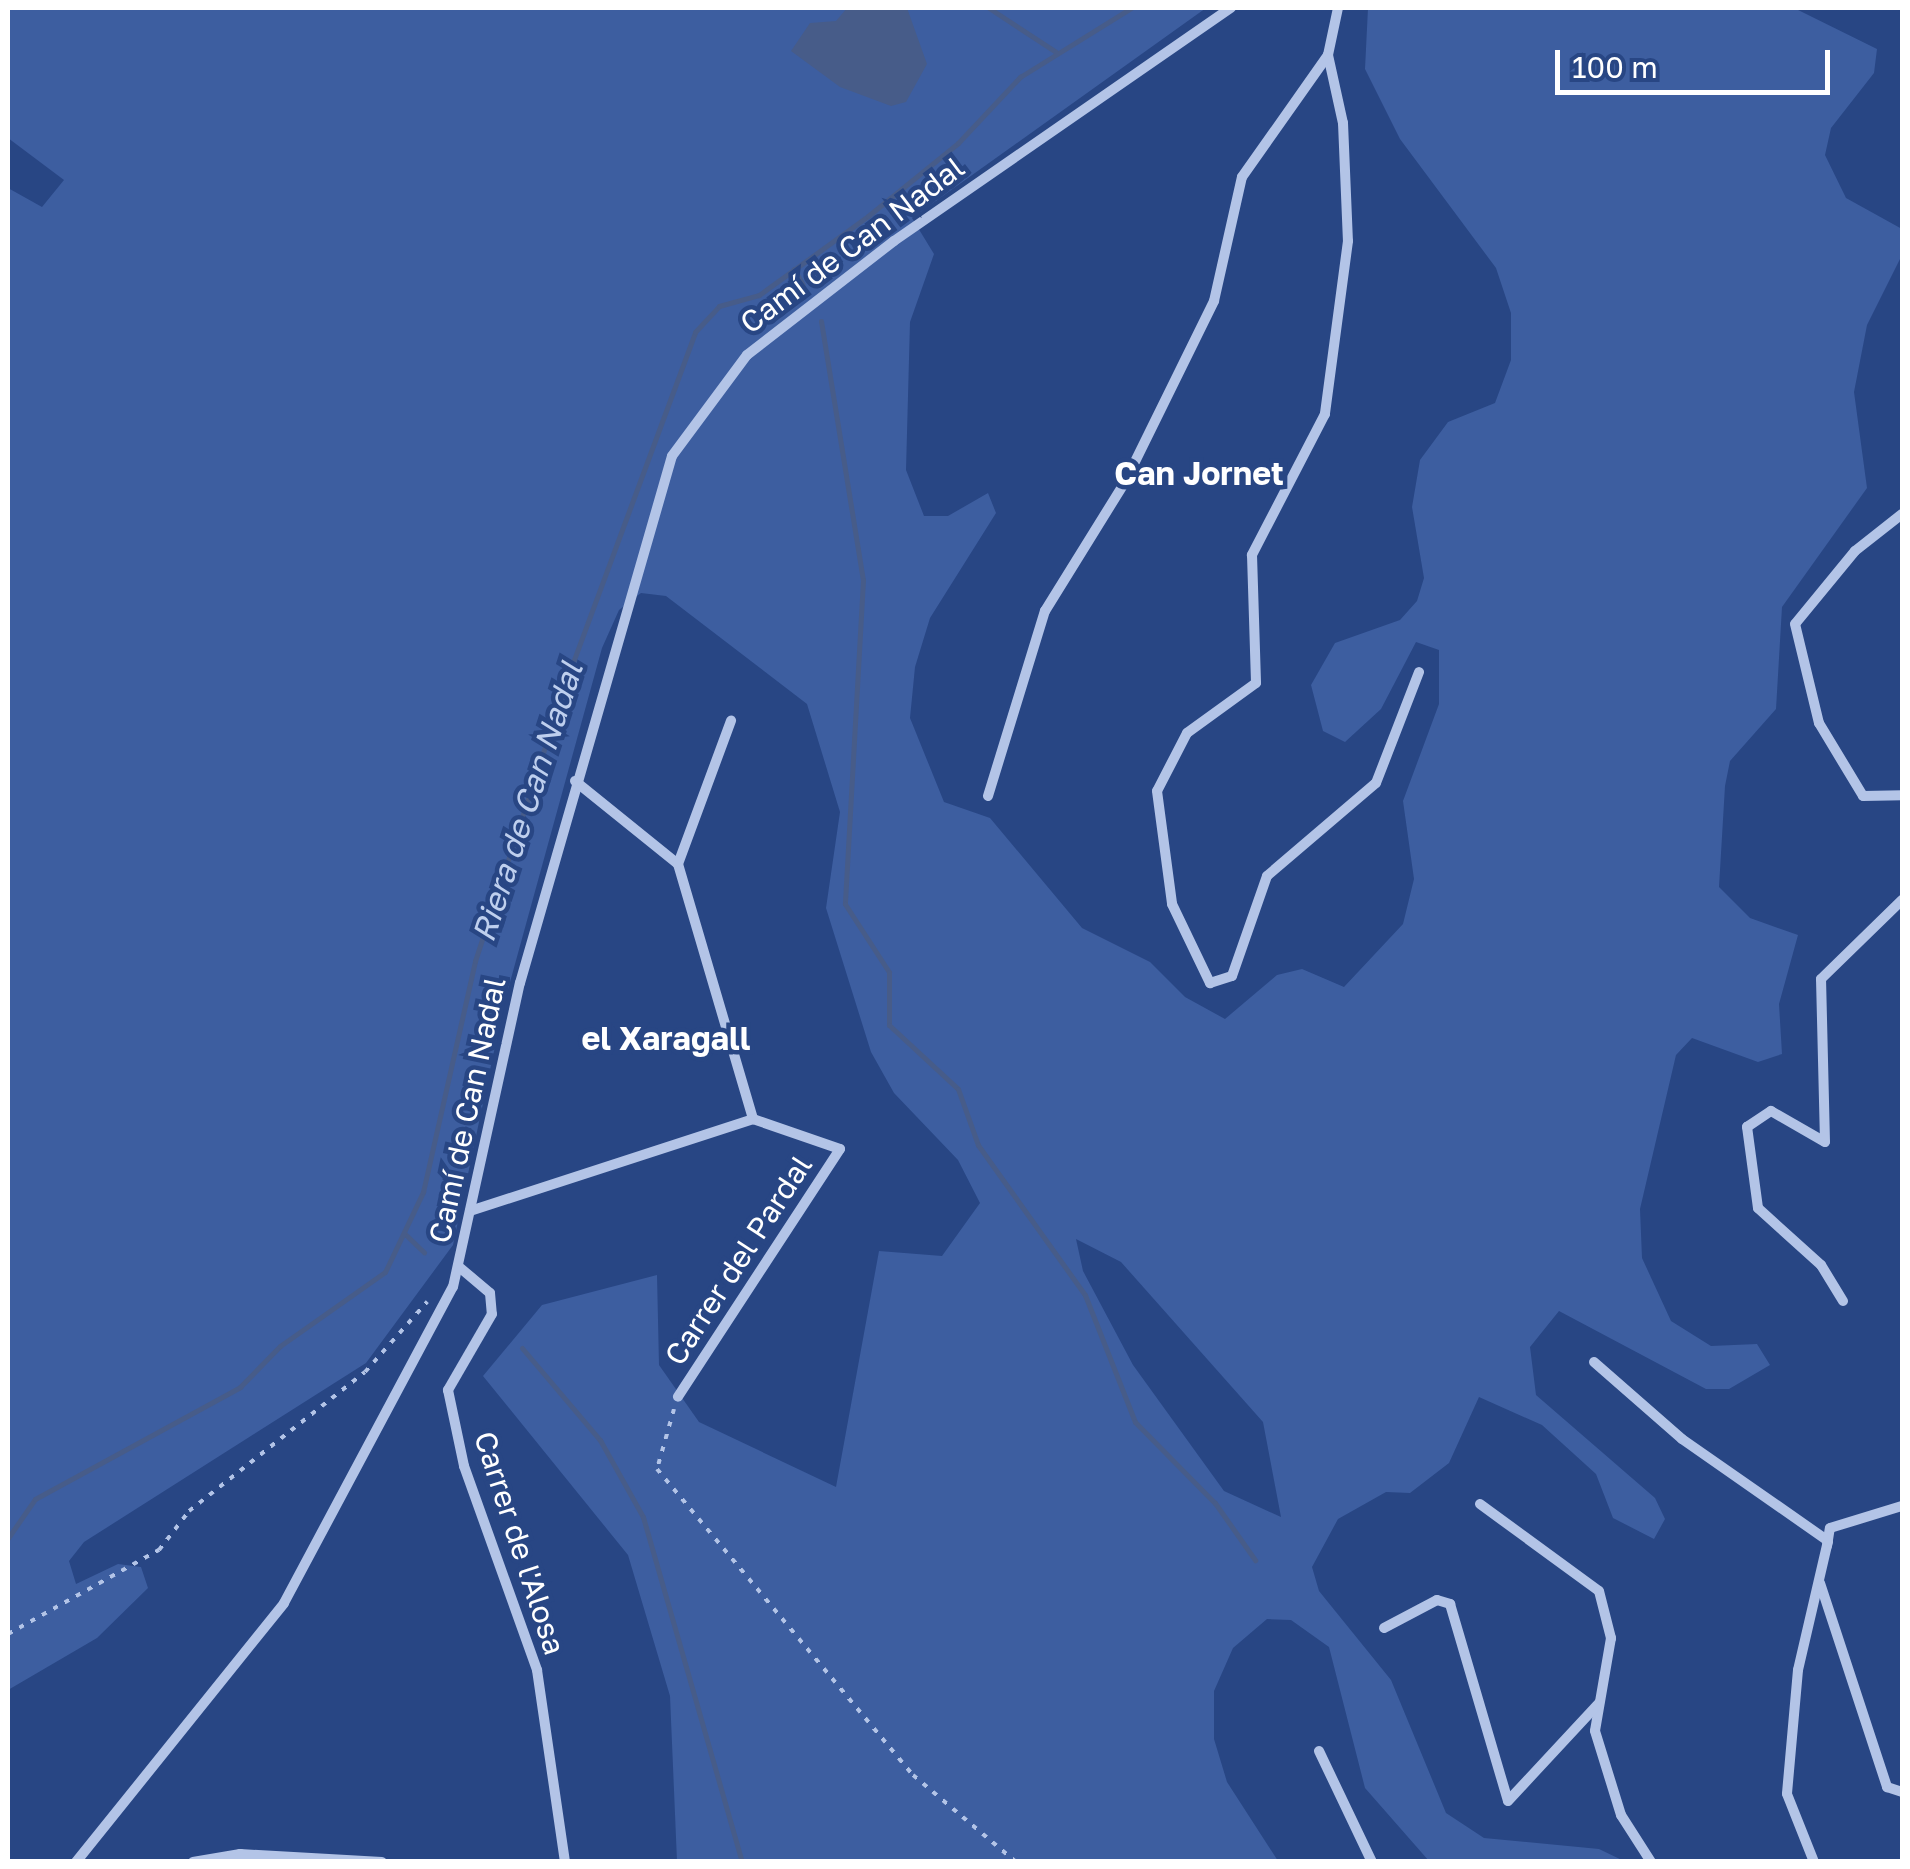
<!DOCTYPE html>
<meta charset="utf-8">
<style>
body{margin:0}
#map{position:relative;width:1910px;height:1869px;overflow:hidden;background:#284684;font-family:"Golos Text",sans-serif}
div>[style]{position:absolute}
.green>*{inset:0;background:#3d5ea0}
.water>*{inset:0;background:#475c89}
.stream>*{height:5px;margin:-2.5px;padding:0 2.5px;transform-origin:2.5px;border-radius:2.5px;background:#475c89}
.path>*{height:4px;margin-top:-2px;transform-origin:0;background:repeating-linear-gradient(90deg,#b3c4e7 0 5px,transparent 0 13px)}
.street>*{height:10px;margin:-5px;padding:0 5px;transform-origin:5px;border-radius:5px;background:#b3c4e7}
span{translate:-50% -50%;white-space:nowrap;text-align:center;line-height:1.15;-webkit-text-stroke:9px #284684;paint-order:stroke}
.street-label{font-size:30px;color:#fff}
.neighbourhood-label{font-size:32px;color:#fff;font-weight:700}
.water-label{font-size:32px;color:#becfee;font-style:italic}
.frame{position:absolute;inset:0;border:10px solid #fff;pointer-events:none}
.scale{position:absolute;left:1555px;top:50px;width:275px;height:45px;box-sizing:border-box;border:5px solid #fff;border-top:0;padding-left:12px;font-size:30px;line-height:35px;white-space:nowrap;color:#fff;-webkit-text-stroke:8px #284684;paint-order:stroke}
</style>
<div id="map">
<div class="green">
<i style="clip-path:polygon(evenodd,8px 8px,1206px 8px,912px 218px,934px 254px,910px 322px,906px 470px,924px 516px,948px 516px,988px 493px,996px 513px,930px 618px,915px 667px,910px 718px,944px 802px,990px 818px,1082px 928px,1150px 962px,1185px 997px,1225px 1019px,1277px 975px,1302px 969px,1344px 987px,1403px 924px,1414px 879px,1403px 801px,1439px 704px,1439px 650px,1416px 642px,1381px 709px,1345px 742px,1323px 731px,1311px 685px,1335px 643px,1400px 620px,1417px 601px,1424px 578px,1412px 507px,1420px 460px,1448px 422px,1495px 403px,1511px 360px,1511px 313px,1496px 268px,1400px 139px,1365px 69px,1368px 8px,1794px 8px,1877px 49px,1874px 73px,1831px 128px,1825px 155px,1846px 198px,1902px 229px,1902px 255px,1867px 325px,1854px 392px,1867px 488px,1782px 607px,1776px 709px,1730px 761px,1725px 786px,1719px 887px,1750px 918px,1798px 935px,1779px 1004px,1782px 1054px,1758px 1062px,1692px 1038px,1676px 1055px,1640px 1209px,1642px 1258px,1671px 1321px,1711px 1346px,1757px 1344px,1770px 1365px,1729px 1389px,1706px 1389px,1559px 1311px,1530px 1347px,1536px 1395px,1655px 1498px,1665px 1519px,1654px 1539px,1613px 1518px,1596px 1474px,1542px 1425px,1479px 1397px,1449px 1463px,1410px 1493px,1386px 1492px,1338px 1519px,1312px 1567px,1319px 1591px,1391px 1680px,1446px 1813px,1484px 1838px,1599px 1849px,1624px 1861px,1429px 1861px,1365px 1788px,1329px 1647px,1291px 1620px,1267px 1619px,1233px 1648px,1214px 1691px,1214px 1739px,1227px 1782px,1278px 1861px,677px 1861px,670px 1696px,628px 1555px,483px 1376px,542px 1305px,657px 1275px,659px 1365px,699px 1422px,836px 1487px,879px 1251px,942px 1256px,980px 1203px,958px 1160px,894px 1093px,871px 1052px,826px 908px,840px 812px,807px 704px,666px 596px,641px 593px,619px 610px,602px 648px,504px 1004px,453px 1245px,366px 1363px,84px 1542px,69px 1561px,76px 1584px,118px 1564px,141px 1567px,148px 1588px,97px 1638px,8px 1690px,8px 188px,42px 207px,64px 180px,8px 138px,8px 8px,1076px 1239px,1121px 1262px,1263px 1422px,1281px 1517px,1224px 1491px,1133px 1365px,1083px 1271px,1076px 1239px)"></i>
</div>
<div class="water">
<i style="clip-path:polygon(847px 8px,907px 8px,927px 64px,906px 102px,891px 106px,840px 87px,791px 51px,810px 23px,836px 21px)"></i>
</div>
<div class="stream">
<i style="left:989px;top:8px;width:80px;rotate:33.3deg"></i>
<i style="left:794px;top:269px;width:18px;rotate:61deg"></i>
<i style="left:821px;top:321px;width:262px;rotate:80.8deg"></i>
<i style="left:863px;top:580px;width:324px;rotate:93.2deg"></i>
<i style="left:845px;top:904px;width:81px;rotate:57.1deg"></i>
<i style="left:889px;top:972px;width:53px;rotate:90deg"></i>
<i style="left:889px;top:1025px;width:94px;rotate:42.8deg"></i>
<i style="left:958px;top:1089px;width:59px;rotate:70.3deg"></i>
<i style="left:978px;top:1145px;width:184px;rotate:54.5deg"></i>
<i style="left:1085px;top:1295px;width:136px;rotate:68.5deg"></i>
<i style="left:1135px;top:1422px;width:114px;rotate:45.4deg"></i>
<i style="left:1215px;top:1503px;width:70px;rotate:54.9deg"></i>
<i style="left:404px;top:1233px;width:28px;rotate:44deg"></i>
<i style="left:522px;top:1348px;width:121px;rotate:49.7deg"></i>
<i style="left:600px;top:1440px;width:88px;rotate:60.8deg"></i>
<i style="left:643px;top:1517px;width:359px;rotate:74deg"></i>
<i style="left:8px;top:1538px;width:47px;rotate:-55.3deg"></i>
<i style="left:35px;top:1499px;width:234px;rotate:-28.6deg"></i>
<i style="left:240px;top:1387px;width:57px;rotate:-45.7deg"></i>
<i style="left:280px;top:1346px;width:128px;rotate:-35.2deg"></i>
<i style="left:385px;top:1272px;width:89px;rotate:-64.6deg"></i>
<i style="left:423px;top:1192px;width:237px;rotate:-77.3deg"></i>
<i style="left:475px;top:961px;width:311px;rotate:-71.9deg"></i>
<i style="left:572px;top:665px;width:355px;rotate:-69.7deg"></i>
<i style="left:695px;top:332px;width:35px;rotate:-47deg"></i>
<i style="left:719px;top:306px;width:41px;rotate:-15.4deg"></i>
<i style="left:759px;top:295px;width:135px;rotate:-35.9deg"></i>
<i style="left:868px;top:216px;width:116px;rotate:-39deg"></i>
<i style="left:958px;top:143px;width:91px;rotate:-46.8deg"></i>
<i style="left:1020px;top:77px;width:131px;rotate:-31.9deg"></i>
</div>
<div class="path">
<i style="left:674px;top:1409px;width:62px;rotate:105.8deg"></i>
<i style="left:657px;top:1469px;width:399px;rotate:50.1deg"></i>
<i style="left:913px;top:1775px;width:135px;rotate:40.2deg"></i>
<i style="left:8px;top:1634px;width:173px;rotate:-29.1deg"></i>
<i style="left:159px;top:1550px;width:49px;rotate:-52.4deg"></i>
<i style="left:189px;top:1511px;width:224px;rotate:-38.3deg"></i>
<i style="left:365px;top:1372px;width:94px;rotate:-48.5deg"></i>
</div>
<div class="street">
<i style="left:1328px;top:55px;width:70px;rotate:77.6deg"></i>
<i style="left:1343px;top:123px;width:118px;rotate:87.6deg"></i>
<i style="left:1348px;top:241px;width:175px;rotate:97.6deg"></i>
<i style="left:1325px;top:414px;width:159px;rotate:117.4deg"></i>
<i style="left:1252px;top:555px;width:128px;rotate:88.2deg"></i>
<i style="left:1256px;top:683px;width:85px;rotate:144.1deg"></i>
<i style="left:1187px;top:733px;width:65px;rotate:117.3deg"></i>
<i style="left:1157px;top:791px;width:114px;rotate:82.4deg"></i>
<i style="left:1172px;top:904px;width:88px;rotate:64.3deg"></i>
<i style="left:1210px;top:983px;width:23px;rotate:-18deg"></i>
<i style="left:1232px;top:976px;width:106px;rotate:-70.7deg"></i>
<i style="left:1267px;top:876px;width:143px;rotate:-40.5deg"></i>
<i style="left:1376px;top:783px;width:119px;rotate:-68.8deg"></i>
<i style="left:1902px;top:514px;width:60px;rotate:141.8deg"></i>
<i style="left:1855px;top:551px;width:94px;rotate:129.4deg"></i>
<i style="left:1795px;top:624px;width:102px;rotate:76.4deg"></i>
<i style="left:1819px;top:723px;width:85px;rotate:58.9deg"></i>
<i style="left:1863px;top:796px;width:39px;rotate:-1deg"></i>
<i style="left:575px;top:781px;width:132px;rotate:38.9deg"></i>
<i style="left:678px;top:864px;width:266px;rotate:73.6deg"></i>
<i style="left:988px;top:796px;width:194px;rotate:-72.9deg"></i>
<i style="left:1045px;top:611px;width:152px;rotate:-58.2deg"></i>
<i style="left:1125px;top:482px;width:202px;rotate:-63.8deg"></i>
<i style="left:1214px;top:301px;width:127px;rotate:-77.3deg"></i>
<i style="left:1242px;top:177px;width:149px;rotate:-54.8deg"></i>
<i style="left:1328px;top:55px;width:48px;rotate:-78deg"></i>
<i style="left:678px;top:864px;width:153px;rotate:-69.7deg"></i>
<i style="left:470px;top:1211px;width:298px;rotate:-18deg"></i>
<i style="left:753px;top:1119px;width:92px;rotate:19deg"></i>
<i style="left:840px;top:1149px;width:296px;rotate:123.2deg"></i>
<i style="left:458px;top:1266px;width:42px;rotate:40.2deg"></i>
<i style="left:490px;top:1293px;width:21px;rotate:85deg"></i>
<i style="left:492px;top:1314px;width:88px;rotate:120.1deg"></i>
<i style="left:448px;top:1390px;width:78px;rotate:78.1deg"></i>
<i style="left:464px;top:1466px;width:217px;rotate:70.3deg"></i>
<i style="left:537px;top:1670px;width:194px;rotate:81.7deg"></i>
<i style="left:1843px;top:1301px;width:42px;rotate:-121.4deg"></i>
<i style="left:1821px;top:1265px;width:85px;rotate:-137.9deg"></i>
<i style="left:1758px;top:1208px;width:82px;rotate:-97.7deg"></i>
<i style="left:1747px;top:1127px;width:29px;rotate:-34deg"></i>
<i style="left:1771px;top:1111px;width:62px;rotate:29.9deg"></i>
<i style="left:1825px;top:1142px;width:163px;rotate:-91.4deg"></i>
<i style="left:1821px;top:979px;width:113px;rotate:-44.3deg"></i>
<i style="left:1594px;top:1362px;width:117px;rotate:41.2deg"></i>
<i style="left:1682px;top:1439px;width:178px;rotate:34.9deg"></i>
<i style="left:1828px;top:1541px;width:132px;rotate:103.1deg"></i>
<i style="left:1798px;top:1670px;width:124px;rotate:95.1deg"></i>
<i style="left:1787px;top:1794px;width:73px;rotate:68.3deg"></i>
<i style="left:1480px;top:1504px;width:147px;rotate:36.2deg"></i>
<i style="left:1599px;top:1591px;width:49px;rotate:75.7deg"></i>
<i style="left:1611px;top:1638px;width:94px;rotate:99.8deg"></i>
<i style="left:1595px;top:1731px;width:88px;rotate:72.8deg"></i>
<i style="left:1621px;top:1815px;width:56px;rotate:57.4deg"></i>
<i style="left:1827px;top:1546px;width:18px;rotate:-81deg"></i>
<i style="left:1830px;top:1528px;width:75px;rotate:-17deg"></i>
<i style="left:1820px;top:1583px;width:215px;rotate:71.8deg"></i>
<i style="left:1887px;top:1787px;width:16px;rotate:18deg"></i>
<i style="left:1384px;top:1628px;width:60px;rotate:-27.8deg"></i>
<i style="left:1437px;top:1600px;width:14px;rotate:17deg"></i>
<i style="left:1450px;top:1604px;width:205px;rotate:73.6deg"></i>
<i style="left:1508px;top:1801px;width:134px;rotate:-47.1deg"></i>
<i style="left:1319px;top:1751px;width:123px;rotate:64.5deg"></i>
<i style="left:76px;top:1862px;width:332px;rotate:-51.2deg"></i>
<i style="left:284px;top:1603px;width:358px;rotate:-61.9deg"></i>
<i style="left:453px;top:1287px;width:311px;rotate:-77.6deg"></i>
<i style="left:520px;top:983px;width:548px;rotate:-73.91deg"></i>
<i style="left:672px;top:456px;width:126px;rotate:-53.4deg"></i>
<i style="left:747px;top:355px;width:186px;rotate:-37.8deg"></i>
<i style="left:894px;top:241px;width:410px;rotate:-34.7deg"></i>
<i style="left:193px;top:1862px;width:48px;rotate:-9.7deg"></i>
<i style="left:240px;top:1854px;width:142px;rotate:3.2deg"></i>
</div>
<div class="street-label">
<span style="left:852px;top:245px;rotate:-37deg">Camí de Can Nadal</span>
<span style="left:467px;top:1110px;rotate:-78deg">Camí de Can Nadal</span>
<span style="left:738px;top:1260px;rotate:-57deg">Carrer del Pardal</span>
<span style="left:520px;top:1543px;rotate:72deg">Carrer de l'Alosa</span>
</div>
<div class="neighbourhood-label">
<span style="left:1199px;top:473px">Can Jornet</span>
<span style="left:666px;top:1038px">el Xaragall</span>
</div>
<div class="water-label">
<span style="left:527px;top:802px;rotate:-72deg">Riera de Can Nadal</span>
</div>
<div class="frame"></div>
<div class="scale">100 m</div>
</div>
